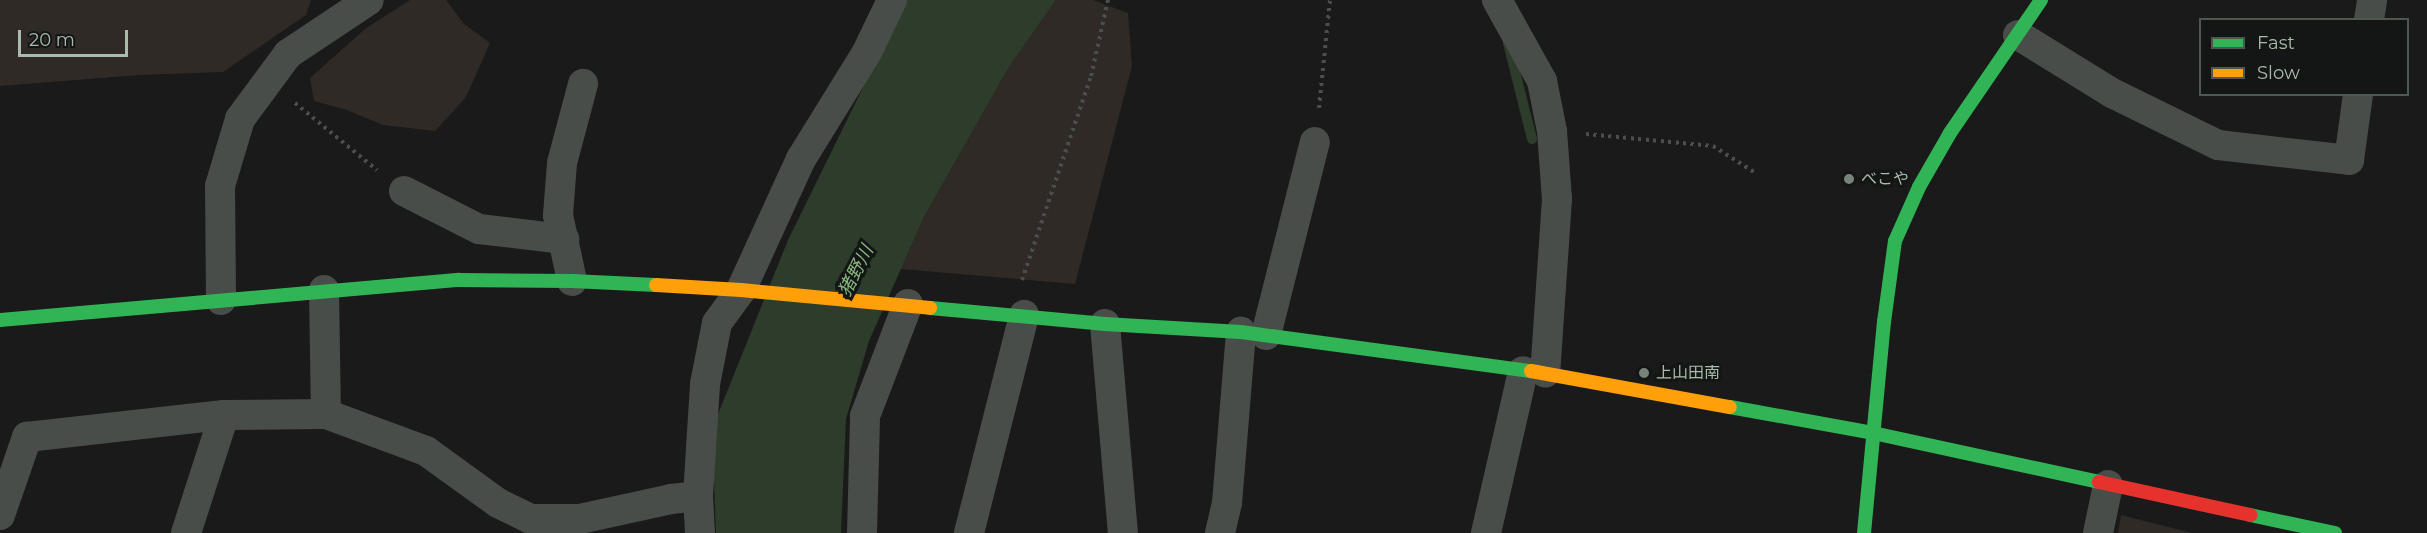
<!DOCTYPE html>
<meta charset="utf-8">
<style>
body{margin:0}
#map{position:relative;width:2427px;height:533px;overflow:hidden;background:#191a19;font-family:Montserrat,"Noto Sans JP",sans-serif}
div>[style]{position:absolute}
.green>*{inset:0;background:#2f2a26}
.water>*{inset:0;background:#2e3c2b}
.stream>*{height:10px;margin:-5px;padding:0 5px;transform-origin:5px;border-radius:5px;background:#2e3c2b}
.path>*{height:4px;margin-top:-2px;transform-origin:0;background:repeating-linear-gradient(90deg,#4a4f4b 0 3px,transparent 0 7.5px)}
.street>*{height:30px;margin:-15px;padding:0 15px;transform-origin:15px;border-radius:15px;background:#494d49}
.fast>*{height:14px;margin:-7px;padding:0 7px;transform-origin:7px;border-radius:7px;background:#30b455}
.slow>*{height:14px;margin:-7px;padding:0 7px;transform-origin:7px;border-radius:7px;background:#ff9f0a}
.jam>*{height:14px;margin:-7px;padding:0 7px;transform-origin:7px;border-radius:7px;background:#e5322d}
.dots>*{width:16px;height:16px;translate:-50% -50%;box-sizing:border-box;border:3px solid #131614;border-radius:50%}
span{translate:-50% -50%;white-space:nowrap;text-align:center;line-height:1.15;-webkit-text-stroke:6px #131614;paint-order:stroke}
.poi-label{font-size:16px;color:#aabbab}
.left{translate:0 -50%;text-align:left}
.water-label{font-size:18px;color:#88b780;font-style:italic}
.legend{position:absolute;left:2199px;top:18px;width:210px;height:78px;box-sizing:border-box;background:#131614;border:2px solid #4f5850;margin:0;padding:8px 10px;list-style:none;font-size:18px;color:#aabbab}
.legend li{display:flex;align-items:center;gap:12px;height:30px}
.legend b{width:30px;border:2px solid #4f5850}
.scale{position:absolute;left:18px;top:30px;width:110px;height:27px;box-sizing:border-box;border:3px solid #aabbab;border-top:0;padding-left:8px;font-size:18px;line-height:21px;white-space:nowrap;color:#aabbab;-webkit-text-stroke:4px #131614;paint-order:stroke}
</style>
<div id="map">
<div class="green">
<i style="clip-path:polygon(0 0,311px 0,306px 15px,223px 72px,140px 75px,0 86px)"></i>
<i style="clip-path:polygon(410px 0,446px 0,464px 24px,490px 43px,466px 97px,435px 131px,383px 125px,347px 110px,314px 101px,310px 78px,365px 29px)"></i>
<i style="clip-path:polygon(1056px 0,1093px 0,1128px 13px,1132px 66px,1075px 284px,901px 269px,924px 217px,1009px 67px)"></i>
<i style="clip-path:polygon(2121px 515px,2192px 533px,2118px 533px)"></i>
</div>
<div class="water">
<i style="clip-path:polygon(906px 0,1056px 0,1009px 67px,924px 217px,869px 341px,846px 419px,841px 533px,716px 533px,712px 429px,788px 240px)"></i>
</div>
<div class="stream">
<i style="left:1508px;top:43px;width:99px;rotate:76deg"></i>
</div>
<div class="path">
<i style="left:295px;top:103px;width:106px;rotate:39.3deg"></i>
<i style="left:1319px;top:108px;width:109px;rotate:-84.2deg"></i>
<i style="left:1586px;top:134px;width:128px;rotate:5.4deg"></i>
<i style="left:1713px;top:146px;width:49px;rotate:32.4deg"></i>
<i style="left:1022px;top:280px;width:215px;rotate:-71.3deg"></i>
<i style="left:1091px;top:76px;width:78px;rotate:-77.4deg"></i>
</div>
<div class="street">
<i style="left:1497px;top:0;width:93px;rotate:60.9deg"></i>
<i style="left:1542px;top:81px;width:51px;rotate:78.7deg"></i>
<i style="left:1552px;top:131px;width:68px;rotate:85.8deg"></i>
<i style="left:1557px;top:199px;width:174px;rotate:93.9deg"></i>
<i style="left:2369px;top:20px;width:20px;rotate:-81deg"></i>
<i style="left:2018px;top:35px;width:110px;rotate:31.7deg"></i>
<i style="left:2112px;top:93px;width:118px;rotate:26.1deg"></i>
<i style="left:2218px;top:145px;width:132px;rotate:6.5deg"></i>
<i style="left:2349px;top:160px;width:67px;rotate:-82.2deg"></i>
<i style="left:404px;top:191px;width:84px;rotate:26.9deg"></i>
<i style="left:479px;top:229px;width:86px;rotate:6.7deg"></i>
<i style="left:572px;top:281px;width:67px;rotate:-102deg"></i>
<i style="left:558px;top:215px;width:52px;rotate:-85.6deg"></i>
<i style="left:562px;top:163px;width:82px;rotate:-75.1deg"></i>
<i style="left:324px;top:290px;width:124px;rotate:89.1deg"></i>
<i style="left:221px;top:300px;width:114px;rotate:-90.5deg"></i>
<i style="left:220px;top:186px;width:70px;rotate:-73.4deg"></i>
<i style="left:240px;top:119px;width:81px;rotate:-53.6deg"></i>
<i style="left:288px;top:54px;width:97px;rotate:-33.7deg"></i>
<i style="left:1105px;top:324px;width:210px;rotate:85.1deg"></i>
<i style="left:1266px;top:335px;width:199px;rotate:-75.8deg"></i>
<i style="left:0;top:515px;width:83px;rotate:-70.9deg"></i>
<i style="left:27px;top:437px;width:198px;rotate:-6.4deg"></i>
<i style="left:224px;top:415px;width:102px;rotate:-0.6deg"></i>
<i style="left:326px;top:414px;width:107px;rotate:20.3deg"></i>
<i style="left:426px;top:451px;width:89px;rotate:35.8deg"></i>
<i style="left:498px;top:503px;width:37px;rotate:26deg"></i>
<i style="left:531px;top:519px;width:49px"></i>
<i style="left:580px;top:519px;width:93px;rotate:-12.4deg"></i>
<i style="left:671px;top:499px;width:27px;rotate:-6deg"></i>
<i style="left:186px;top:533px;width:124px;rotate:-72.1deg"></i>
<i style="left:700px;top:533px;width:37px;rotate:-93deg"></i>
<i style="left:698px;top:496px;width:112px;rotate:-86.4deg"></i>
<i style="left:705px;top:384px;width:62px;rotate:-78.9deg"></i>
<i style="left:717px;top:323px;width:41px;rotate:-54deg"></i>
<i style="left:741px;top:290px;width:144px;rotate:-65.4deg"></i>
<i style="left:801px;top:159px;width:126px;rotate:-58.3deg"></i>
<i style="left:867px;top:52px;width:58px;rotate:-64.3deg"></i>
<i style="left:862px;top:533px;width:117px;rotate:-88.5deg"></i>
<i style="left:865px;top:416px;width:120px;rotate:-69deg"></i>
<i style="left:969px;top:533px;width:225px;rotate:-75.8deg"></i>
<i style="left:1220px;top:533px;width:31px;rotate:-77deg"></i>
<i style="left:1227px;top:503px;width:172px;rotate:-85.3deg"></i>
<i style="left:1486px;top:533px;width:166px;rotate:-77.1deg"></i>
<i style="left:2098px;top:533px;width:49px;rotate:-78.2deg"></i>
</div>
<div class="fast">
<i style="left:930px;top:308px;width:176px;rotate:5.2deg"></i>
<i style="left:1105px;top:324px;width:136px;rotate:3.4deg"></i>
<i style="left:1241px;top:332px;width:293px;rotate:7.7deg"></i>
<i style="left:0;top:320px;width:461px;rotate:-5deg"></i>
<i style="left:459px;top:280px;width:113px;rotate:0.5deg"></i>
<i style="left:572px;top:281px;width:84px;rotate:2.7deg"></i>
<i style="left:1730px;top:407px;width:145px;rotate:10.3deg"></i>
<i style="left:1873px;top:433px;width:231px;rotate:12.2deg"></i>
<i style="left:2250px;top:515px;width:87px;rotate:12deg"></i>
<i style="left:1864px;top:533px;width:212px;rotate:-84.6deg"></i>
<i style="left:1884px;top:322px;width:82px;rotate:-82.3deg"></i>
<i style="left:1895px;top:241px;width:59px;rotate:-66deg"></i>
<i style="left:1919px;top:187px;width:62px;rotate:-60.1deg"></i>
<i style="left:1950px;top:133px;width:161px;rotate:-55.6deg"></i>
</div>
<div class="slow">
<i style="left:656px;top:285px;width:85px;rotate:3.4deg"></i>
<i style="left:741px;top:290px;width:190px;rotate:5.4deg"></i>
<i style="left:1531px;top:371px;width:202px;rotate:10.3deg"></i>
</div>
<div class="jam">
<i style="left:2099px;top:482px;width:155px;rotate:12.3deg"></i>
</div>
<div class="dots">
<i style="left:1849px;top:179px;background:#778378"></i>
<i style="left:1644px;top:373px;background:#778378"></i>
</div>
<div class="poi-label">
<span class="left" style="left:1861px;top:179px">べこや</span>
<span class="left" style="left:1656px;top:373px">上山田南</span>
</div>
<div class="water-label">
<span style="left:856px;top:271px;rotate:-63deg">猪野川</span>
</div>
<ul class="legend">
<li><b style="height:8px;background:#30b455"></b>Fast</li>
<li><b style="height:8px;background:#ff9f0a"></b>Slow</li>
</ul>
<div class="scale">20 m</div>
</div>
